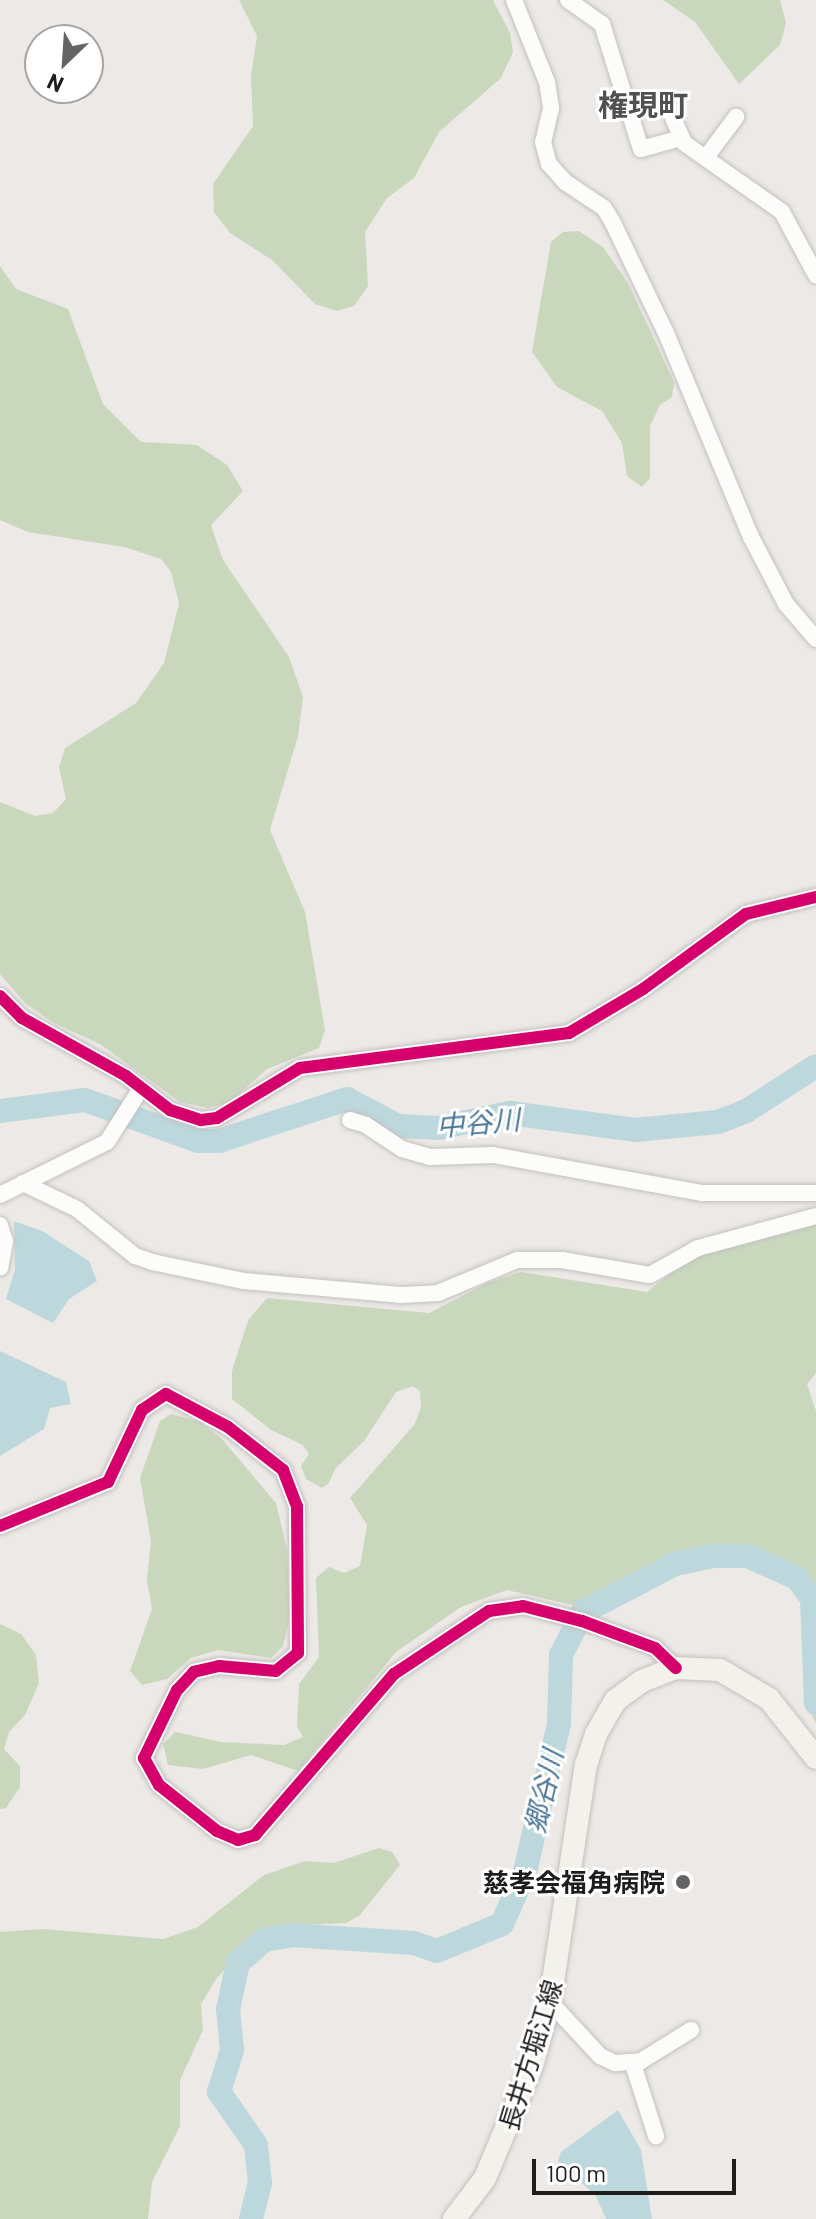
<!DOCTYPE html>
<meta charset="utf-8">
<style>
body{margin:0}
#map{position:relative;width:816px;height:2219px;overflow:hidden;background:#ece9e6;font-family:Barlow,"Noto Sans JP",sans-serif}
div>[style]{position:absolute}
.forest>*{inset:0;background:#c9d8bd}
.water>*{inset:0;background:#bcd8dd}
.river>*{height:24px;margin:-12px;padding:0 12px;transform-origin:12px;border-radius:12px;background:#bcd8dd}
.roads{filter:drop-shadow(0 0 2px #c3c1c0) drop-shadow(0 0 2px #c3c1c0)}
.minor>*{height:16px;margin:-8px;padding:0 8px;transform-origin:8px;border-radius:8px;background:#fcfcfb}
.secondary>*{height:22px;margin:-11px;padding:0 11px;transform-origin:11px;border-radius:11px;background:#f3f2ea}
.cycleway>*{height:12px;margin:-6px;padding:0 6px;transform-origin:6px;border-radius:6px;background:#d6006c}
.dots>*{width:22px;height:22px;translate:-50% -50%;box-sizing:border-box;border:4px solid #fff;border-radius:50%}
span{translate:-50% -50%;white-space:nowrap;text-align:center;line-height:1.15;-webkit-text-stroke:6px #fff;paint-order:stroke}
.poi-label{font-size:26px;color:#1d1d1d;font-weight:700}
.right{translate:-100% -50%;text-align:right}
.street-label{font-size:26px;color:#1d1d1d}
.water-label{font-size:28px;color:#4b7797;font-style:italic}
.quarter-label{font-size:30px;color:#505050;font-weight:700}
.north{position:absolute;left:24px;top:24px;width:80px;height:80px;box-sizing:border-box;background:#fff;border:2px solid #a5a5a5;border-radius:50%;rotate:205deg;font-size:22px;font-weight:700;line-height:32px;text-align:center;color:#1d1d1d}
.north::after{content:'';display:block;margin:auto;width:28px;height:36px;background:#656463;clip-path:polygon(50% 0,100% 100%,50% 72%,0 100%)}
.scale{position:absolute;left:532px;top:2159px;width:204px;height:36px;box-sizing:border-box;border:4px solid #1d1d1d;border-top:0;padding-left:10px;font-size:24px;line-height:28px;white-space:nowrap;color:#1d1d1d;-webkit-text-stroke:6px #fff;paint-order:stroke}
</style>
<div id="map">
<div class="forest">
<i style="clip-path:polygon(239px 0,493px 0,510px 33px,513px 52px,501px 78px,439px 132px,414px 178px,387px 198px,365px 232px,368px 286px,354px 306px,337px 311px,315px 304px,272px 260px,230px 233px,214px 212px,213px 184px,253px 126px,251px 76px,257px 36px)"></i>
<i style="clip-path:polygon(663px 0,780px 0,786px 23px,780px 45px,739px 84px,695px 22px)"></i>
<i style="clip-path:polygon(579px 231px,603px 247px,628px 283px,674px 382px,672px 397px,660px 405px,650px 426px,650px 478px,642px 487px,627px 476px,622px 443px,602px 411px,557px 387px,532px 352px,551px 242px,563px 232px)"></i>
<i style="clip-path:polygon(0 266px,16px 289px,68px 309px,103px 404px,141px 442px,197px 445px,227px 465px,243px 491px,211px 525px,223px 560px,289px 657px,303px 697px,298px 736px,270px 830px,305px 912px,325px 1030px,319px 1048px,267px 1069px,230px 1102px,208px 1108px,180px 1102px,100px 1044px,56px 1024px,26px 1004px,0 974px,0 802px,35px 816px,53px 813px,66px 799px,59px 767px,65px 748px,136px 703px,164px 663px,179px 603px,171px 572px,161px 559px,124px 547px,28px 532px,0 520px)"></i>
<i style="clip-path:polygon(816px 1222px,816px 1373px,807px 1384px,816px 1411px,816px 1723px,809px 1710px,810px 1604px,796px 1581px,748px 1560px,681px 1567px,590px 1609px,507px 1590px,461px 1607px,396px 1652px,298px 1771px,251px 1755px,203px 1769px,168px 1765px,163px 1744px,175px 1732px,221px 1742px,284px 1745px,303px 1737px,297px 1726px,299px 1684px,319px 1657px,316px 1578px,329px 1567px,344px 1573px,360px 1566px,367px 1525px,350px 1498px,414px 1425px,421px 1408px,420px 1391px,413px 1386px,396px 1392px,364px 1441px,336px 1468px,328px 1484px,322px 1488px,306px 1479px,301px 1466px,309px 1454px,303px 1445px,271px 1430px,232px 1399px,232px 1371px,241px 1342px,249px 1319px,267px 1298px,429px 1313px,489px 1282px,521px 1272px,647px 1292px,693px 1256px)"></i>
<i style="clip-path:polygon(171px 1414px,200px 1422px,221px 1438px,276px 1503px,287px 1550px,290px 1617px,283px 1646px,271px 1658px,218px 1650px,191px 1658px,167px 1679px,142px 1685px,130px 1671px,152px 1609px,147px 1580px,151px 1541px,140px 1478px,160px 1421px)"></i>
<i style="clip-path:polygon(0 1624px,21px 1634px,36px 1655px,39px 1683px,25px 1715px,9px 1732px,4px 1749px,20px 1766px,20px 1787px,6px 1808px,0 1809px)"></i>
<i style="clip-path:polygon(379px 1848px,392px 1852px,400px 1865px,360px 1915px,346px 1923px,277px 1926px,258px 1933px,216px 1979px,201px 2004px,203px 2030px,180px 2080px,180px 2126px,152px 2182px,148px 2219px,0 2219px,0 1932px,43px 1929px,163px 1939px,198px 1927px,264px 1875px,305px 1861px,334px 1863px)"></i>
</div>
<div class="water">
<i style="clip-path:polygon(14px 1221px,42px 1231px,89px 1261px,97px 1281px,69px 1299px,53px 1323px,6px 1299px,15px 1269px)"></i>
<i style="clip-path:polygon(0 1351px,66px 1382px,71px 1404px,50px 1408px,44px 1429px,0 1456px)"></i>
<i style="clip-path:polygon(618px 2110px,641px 2150px,652px 2219px,606px 2219px,596px 2196px,558px 2161px,561px 2152px)"></i>
</div>
<div class="river">
<i style="left:0;top:1111px;width:86px;rotate:-7.4deg"></i>
<i style="left:85px;top:1100px;width:120px;rotate:19.9deg"></i>
<i style="left:198px;top:1141px;width:21px"></i>
<i style="left:219px;top:1141px;width:135px;rotate:-18.2deg"></i>
<i style="left:347px;top:1099px;width:58px;rotate:27.9deg"></i>
<i style="left:398px;top:1126px;width:40px;rotate:2.9deg"></i>
<i style="left:438px;top:1128px;width:74px;rotate:-11.8deg"></i>
<i style="left:510px;top:1113px;width:126px;rotate:7.7deg"></i>
<i style="left:635px;top:1130px;width:83px;rotate:-5.5deg"></i>
<i style="left:718px;top:1122px;width:30px;rotate:-21deg"></i>
<i style="left:746px;top:1111px;width:83px;rotate:-32.7deg"></i>
<i style="left:251px;top:2219px;width:37px;rotate:-76deg"></i>
<i style="left:260px;top:2183px;width:38px;rotate:-96deg"></i>
<i style="left:256px;top:2145px;width:65px;rotate:-124.9deg"></i>
<i style="left:219px;top:2092px;width:44px;rotate:-72.8deg"></i>
<i style="left:232px;top:2050px;width:41px;rotate:-95.6deg"></i>
<i style="left:228px;top:2009px;width:47px;rotate:-77.7deg"></i>
<i style="left:238px;top:1963px;width:35px;rotate:-41deg"></i>
<i style="left:264px;top:1940px;width:27px;rotate:-10deg"></i>
<i style="left:291px;top:1935px;width:123px;rotate:3.7deg"></i>
<i style="left:414px;top:1943px;width:24px;rotate:19deg"></i>
<i style="left:437px;top:1951px;width:70px;rotate:-22.6deg"></i>
<i style="left:502px;top:1924px;width:57px;rotate:-66.1deg"></i>
<i style="left:525px;top:1872px;width:153px;rotate:-77.1deg"></i>
<i style="left:559px;top:1723px;width:68px;rotate:-88.3deg"></i>
<i style="left:561px;top:1655px;width:48px;rotate:-62.9deg"></i>
<i style="left:583px;top:1612px;width:104px;rotate:-27.6deg"></i>
<i style="left:675px;top:1564px;width:38px;rotate:-12deg"></i>
<i style="left:712px;top:1556px;width:35px"></i>
<i style="left:747px;top:1556px;width:55px;rotate:23.7deg"></i>
<i style="left:797px;top:1578px;width:26px;rotate:54deg"></i>
<i style="left:812px;top:1599px;width:104px;rotate:87.8deg"></i>
</div>
<div class="roads">
<div class="minor">
<i style="left:514px;top:0;width:88px;rotate:68.1deg"></i>
<i style="left:547px;top:82px;width:26px;rotate:81deg"></i>
<i style="left:551px;top:108px;width:35px;rotate:103deg"></i>
<i style="left:543px;top:142px;width:23px;rotate:75deg"></i>
<i style="left:549px;top:164px;width:24px;rotate:48deg"></i>
<i style="left:565px;top:182px;width:47px;rotate:33.7deg"></i>
<i style="left:604px;top:208px;width:17px;rotate:59deg"></i>
<i style="left:613px;top:223px;width:122px;rotate:64.3deg"></i>
<i style="left:666px;top:333px;width:221px;rotate:67.4deg"></i>
<i style="left:751px;top:537px;width:76px;rotate:62.4deg"></i>
<i style="left:786px;top:604px;width:46px;rotate:49.4deg"></i>
<i style="left:568px;top:0;width:42px;rotate:35.2deg"></i>
<i style="left:602px;top:24px;width:131px;rotate:72.7deg"></i>
<i style="left:641px;top:149px;width:41px;rotate:-15.4deg"></i>
<i style="left:673px;top:118px;width:27px;rotate:66deg"></i>
<i style="left:684px;top:143px;width:120px;rotate:35.1deg"></i>
<i style="left:782px;top:212px;width:72px;rotate:61.6deg"></i>
<i style="left:707px;top:156px;width:49px;rotate:-53.4deg"></i>
<i style="left:0;top:996px;width:31px;rotate:45deg"></i>
<i style="left:22px;top:1018px;width:119px;rotate:29.1deg"></i>
<i style="left:126px;top:1076px;width:56px;rotate:37.7deg"></i>
<i style="left:170px;top:1110px;width:33px;rotate:18deg"></i>
<i style="left:201px;top:1120px;width:16px;rotate:-7deg"></i>
<i style="left:217px;top:1118px;width:97px;rotate:-31.1deg"></i>
<i style="left:300px;top:1068px;width:271px;rotate:-7.4deg"></i>
<i style="left:569px;top:1033px;width:86px;rotate:-30.7deg"></i>
<i style="left:643px;top:989px;width:127px;rotate:-36.1deg"></i>
<i style="left:746px;top:914px;width:72px;rotate:-13.7deg"></i>
<i style="left:350px;top:1120px;width:17px;rotate:17deg"></i>
<i style="left:366px;top:1125px;width:43px;rotate:33.7deg"></i>
<i style="left:402px;top:1149px;width:29px;rotate:16deg"></i>
<i style="left:430px;top:1157px;width:63px;rotate:-1.8deg"></i>
<i style="left:493px;top:1155px;width:213px;rotate:10.3deg"></i>
<i style="left:703px;top:1193px;width:113px"></i>
<i style="left:23px;top:1183px;width:60px;rotate:25.7deg"></i>
<i style="left:77px;top:1209px;width:75px;rotate:39deg"></i>
<i style="left:135px;top:1256px;width:18px;rotate:19deg"></i>
<i style="left:152px;top:1262px;width:94px;rotate:11.7deg"></i>
<i style="left:244px;top:1281px;width:159px;rotate:5.1deg"></i>
<i style="left:402px;top:1295px;width:36px;rotate:-3deg"></i>
<i style="left:438px;top:1293px;width:86px;rotate:-22.7deg"></i>
<i style="left:517px;top:1260px;width:45px"></i>
<i style="left:562px;top:1260px;width:89px;rotate:9.7deg"></i>
<i style="left:650px;top:1275px;width:55px;rotate:-29.4deg"></i>
<i style="left:698px;top:1248px;width:122px;rotate:-15.2deg"></i>
<i style="left:0;top:1195px;width:119px;rotate:-26.4deg"></i>
<i style="left:107px;top:1142px;width:62px;rotate:-57.6deg"></i>
<i style="left:0;top:1225px;width:17px;rotate:73deg"></i>
<i style="left:5px;top:1241px;width:27px;rotate:100deg"></i>
<i style="left:0;top:1526px;width:117px;rotate:-22.2deg"></i>
<i style="left:108px;top:1482px;width:80px;rotate:-64.7deg"></i>
<i style="left:142px;top:1410px;width:29px;rotate:-34deg"></i>
<i style="left:166px;top:1394px;width:70px;rotate:28deg"></i>
<i style="left:228px;top:1427px;width:70px;rotate:38deg"></i>
<i style="left:283px;top:1470px;width:39px;rotate:69deg"></i>
<i style="left:297px;top:1506px;width:147px;rotate:89.6deg"></i>
<i style="left:298px;top:1653px;width:28px;rotate:141deg"></i>
<i style="left:276px;top:1671px;width:57px;rotate:-175deg"></i>
<i style="left:219px;top:1666px;width:26px;rotate:167deg"></i>
<i style="left:194px;top:1672px;width:25px;rotate:133deg"></i>
<i style="left:177px;top:1690px;width:76px;rotate:115.9deg"></i>
<i style="left:144px;top:1758px;width:31px;rotate:61deg"></i>
<i style="left:159px;top:1785px;width:74px;rotate:38.4deg"></i>
<i style="left:217px;top:1831px;width:23px;rotate:23deg"></i>
<i style="left:238px;top:1840px;width:18px;rotate:-16deg"></i>
<i style="left:255px;top:1835px;width:213px;rotate:-49.2deg"></i>
<i style="left:394px;top:1674px;width:114px;rotate:-33.6deg"></i>
<i style="left:489px;top:1611px;width:34px;rotate:-8deg"></i>
<i style="left:523px;top:1606px;width:61px;rotate:14.3deg"></i>
<i style="left:582px;top:1621px;width:78px;rotate:20.3deg"></i>
<i style="left:655px;top:1648px;width:29px;rotate:44deg"></i>
<i style="left:550px;top:2002px;width:74px;rotate:47.2deg"></i>
<i style="left:600px;top:2056px;width:17px;rotate:25deg"></i>
<i style="left:615px;top:2063px;width:26px;rotate:-4deg"></i>
<i style="left:641px;top:2061px;width:59px;rotate:-31.8deg"></i>
<i style="left:633px;top:2064px;width:76px;rotate:72.3deg"></i>
</div>
<div class="secondary">
<i style="left:454px;top:2219px;width:51px;rotate:-52.9deg"></i>
<i style="left:485px;top:2178px;width:121px;rotate:-67.2deg"></i>
<i style="left:532px;top:2066px;width:66px;rotate:-74.3deg"></i>
<i style="left:550px;top:2002px;width:240px;rotate:-81.4deg"></i>
<i style="left:586px;top:1765px;width:33px;rotate:-72deg"></i>
<i style="left:596px;top:1734px;width:39px;rotate:-60deg"></i>
<i style="left:616px;top:1700px;width:32px;rotate:-36deg"></i>
<i style="left:642px;top:1681px;width:36px;rotate:-21deg"></i>
<i style="left:676px;top:1668px;width:44px;rotate:2.6deg"></i>
<i style="left:720px;top:1670px;width:57px;rotate:30.6deg"></i>
<i style="left:769px;top:1699px;width:75px;rotate:51.5deg"></i>
</div>
</div>
<div class="cycleway">
<i style="left:0;top:996px;width:31px;rotate:45deg"></i>
<i style="left:22px;top:1018px;width:119px;rotate:29.1deg"></i>
<i style="left:126px;top:1076px;width:56px;rotate:37.7deg"></i>
<i style="left:170px;top:1110px;width:33px;rotate:18deg"></i>
<i style="left:201px;top:1120px;width:16px;rotate:-7deg"></i>
<i style="left:217px;top:1118px;width:97px;rotate:-31.1deg"></i>
<i style="left:300px;top:1068px;width:271px;rotate:-7.4deg"></i>
<i style="left:569px;top:1033px;width:86px;rotate:-30.7deg"></i>
<i style="left:643px;top:989px;width:127px;rotate:-36.1deg"></i>
<i style="left:746px;top:914px;width:72px;rotate:-13.7deg"></i>
<i style="left:0;top:1526px;width:117px;rotate:-22.2deg"></i>
<i style="left:108px;top:1482px;width:80px;rotate:-64.7deg"></i>
<i style="left:142px;top:1410px;width:29px;rotate:-34deg"></i>
<i style="left:166px;top:1394px;width:70px;rotate:28deg"></i>
<i style="left:228px;top:1427px;width:70px;rotate:38deg"></i>
<i style="left:283px;top:1470px;width:39px;rotate:69deg"></i>
<i style="left:297px;top:1506px;width:147px;rotate:89.6deg"></i>
<i style="left:298px;top:1653px;width:28px;rotate:141deg"></i>
<i style="left:276px;top:1671px;width:57px;rotate:-175deg"></i>
<i style="left:219px;top:1666px;width:26px;rotate:167deg"></i>
<i style="left:194px;top:1672px;width:25px;rotate:133deg"></i>
<i style="left:177px;top:1690px;width:76px;rotate:115.9deg"></i>
<i style="left:144px;top:1758px;width:31px;rotate:61deg"></i>
<i style="left:159px;top:1785px;width:74px;rotate:38.4deg"></i>
<i style="left:217px;top:1831px;width:23px;rotate:23deg"></i>
<i style="left:238px;top:1840px;width:18px;rotate:-16deg"></i>
<i style="left:255px;top:1835px;width:213px;rotate:-49.2deg"></i>
<i style="left:394px;top:1674px;width:114px;rotate:-33.6deg"></i>
<i style="left:489px;top:1611px;width:34px;rotate:-8deg"></i>
<i style="left:523px;top:1606px;width:61px;rotate:14.3deg"></i>
<i style="left:582px;top:1621px;width:78px;rotate:20.3deg"></i>
<i style="left:655px;top:1648px;width:29px;rotate:44deg"></i>
</div>
<div class="dots">
<i style="left:683px;top:1882px;background:#656463"></i>
</div>
<div class="poi-label">
<span class="right" style="left:665px;top:1882px">慈孝会福角病院</span>
</div>
<div class="street-label">
<span style="left:530px;top:2055px;rotate:-73deg">長井方堀江線</span>
</div>
<div class="water-label">
<span style="left:478px;top:1122px;rotate:-5deg">中谷川</span>
<span style="left:543px;top:1791px;rotate:-77deg">郷谷川</span>
</div>
<div class="quarter-label">
<span style="left:643px;top:104px">権現町</span>
</div>
<div class="north">N</div>
<div class="scale">100 m</div>
</div>
